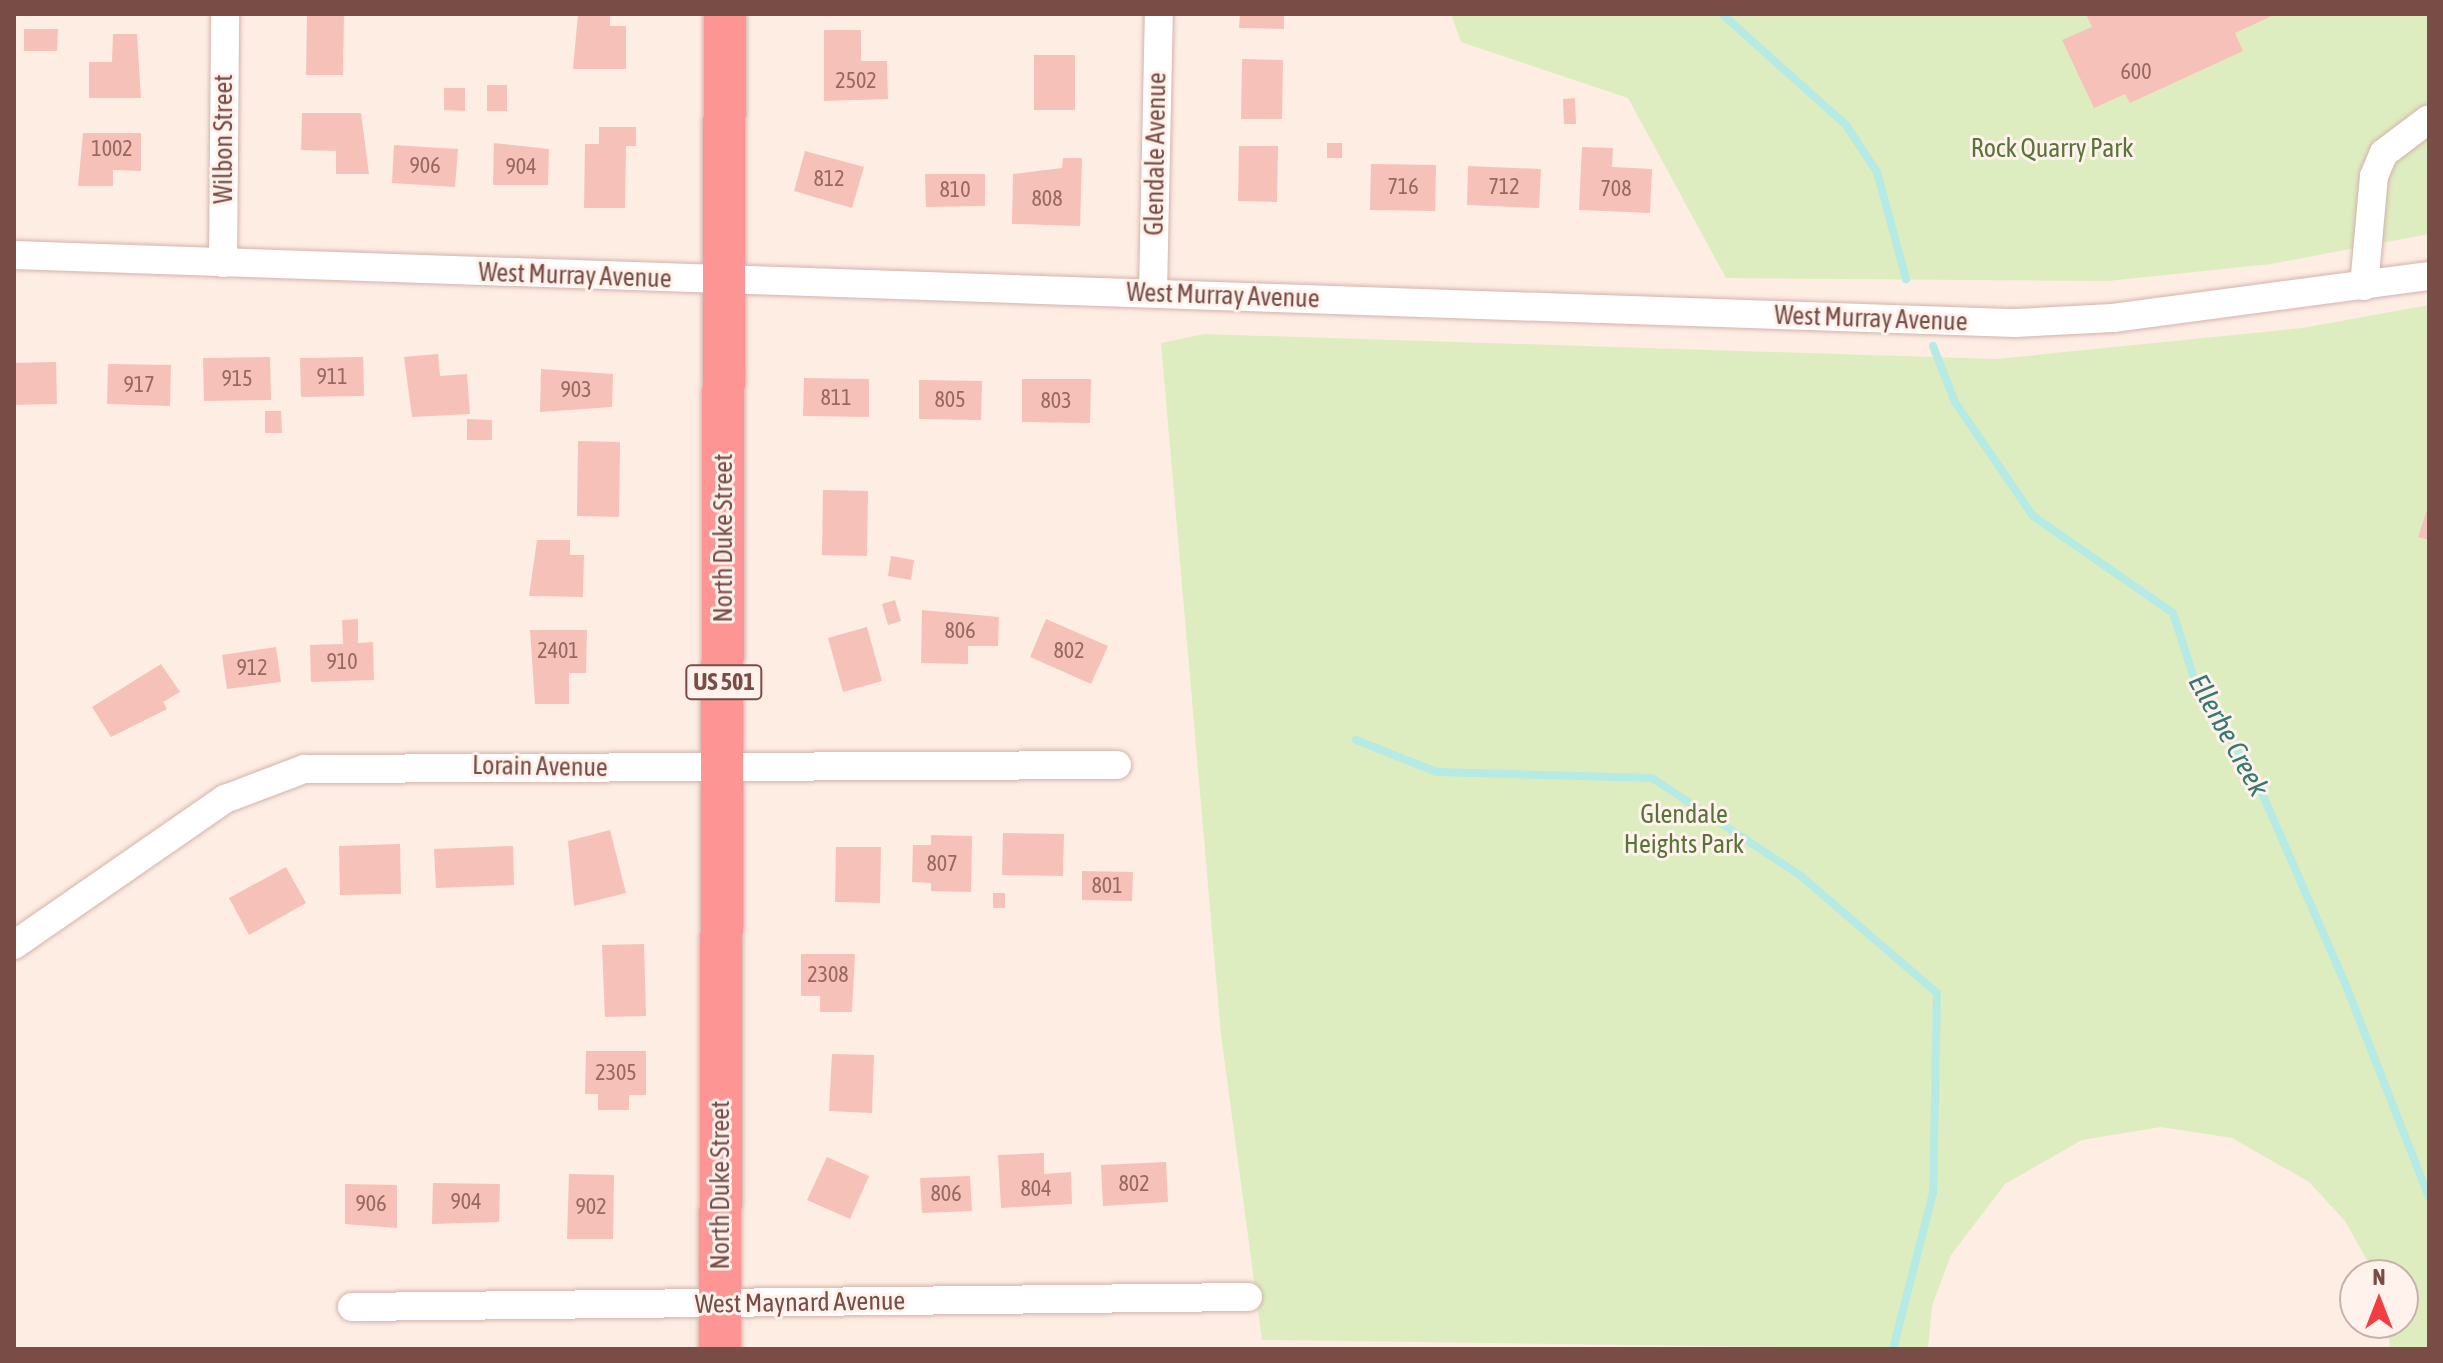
<!DOCTYPE html>
<style>
body{margin:0}
#map{position:relative;width:2443px;height:1363px;overflow:hidden;background:#feede3;font-family:"Asap Condensed",sans-serif}
div>[style]{position:absolute}
.green>*{inset:0;background:#deedc0}
.stream>*{height:8px;margin:-4px;padding:0 4px;transform-origin:4px;border-radius:4px;background:#b6eae4}
.building>*{inset:0;background:#f6c1b8}
.roads{filter:drop-shadow(0 0 2px #d3b3ab) drop-shadow(0 0 2px #d3b3ab)}
.minor>*{height:28px;margin:-14px;padding:0 14px;transform-origin:14px;border-radius:14px;background:#fff}
.highway>*{height:42px;margin:-21px;padding:0 21px;transform-origin:21px;border-radius:21px;background:#fe9595}
span{translate:-50% -50%;white-space:nowrap;text-align:center;line-height:1.15;-webkit-text-stroke:6px #fff2ec;paint-order:stroke}
.number-label{font-size:22px;color:#986962}
.number-label span{-webkit-text-stroke-width:0}
.shield-label span{padding:2px 6px;background:#fff2ec;border:2px solid;border-radius:6px;-webkit-text-stroke-width:0}
.shield-label{font-size:24px;color:#794c46;font-weight:700}
.street-label{font-size:26px;color:#794c46}
.park-label{font-size:26px;color:#597438}
.water-label{font-size:28px;color:#367973;font-style:italic}
.frame{position:absolute;inset:0;border:16px solid #794c46;pointer-events:none}
.north{position:absolute;left:2339px;top:1259px;width:80px;height:80px;box-sizing:border-box;background:#fff2ec;border:2px solid #c9b0aa;border-radius:50%;rotate:0deg;font-size:22px;font-weight:700;line-height:32px;text-align:center;color:#794c46}
.north::after{content:'';display:block;margin:auto;width:28px;height:36px;background:#f33d43;clip-path:polygon(50% 0,100% 100%,50% 72%,0 100%)}
</style>
<div id="map">
<div class="green">
<i style="clip-path:polygon(1451px 14px,2429px 14px,2429px 234px,2271px 264px,2108px 281px,1726px 278px,1628px 98px,1461px 42px)"></i>
<i style="clip-path:polygon(2429px 305px,2429px 1349px,2390px 1349px,2388px 1323px,2403px 1323px,2403px 1275px,2375px 1275px,2345px 1221px,2309px 1182px,2232px 1138px,2161px 1127px,2082px 1140px,2005px 1184px,1951px 1255px,1932px 1306px,1928px 1349px,1262px 1340px,1221px 1035px,1161px 343px,1204px 334px,1996px 359px,2302px 328px)"></i>
</div>
<div class="stream">
<i style="left:1722px;top:14px;width:166px;rotate:41.8deg"></i>
<i style="left:1846px;top:125px;width:56px;rotate:56.6deg"></i>
<i style="left:1877px;top:172px;width:111px;rotate:74.8deg"></i>
<i style="left:1933px;top:346px;width:60px;rotate:68.6deg"></i>
<i style="left:1955px;top:402px;width:138px;rotate:55.6deg"></i>
<i style="left:2033px;top:516px;width:170px;rotate:34.7deg"></i>
<i style="left:2173px;top:613px;width:71px;rotate:72.1deg"></i>
<i style="left:2195px;top:681px;width:121px;rotate:58.5deg"></i>
<i style="left:2258px;top:784px;width:217px;rotate:66.4deg"></i>
<i style="left:2345px;top:983px;width:230px;rotate:68.6deg"></i>
<i style="left:1356px;top:740px;width:87px;rotate:21.6deg"></i>
<i style="left:1437px;top:772px;width:215px;rotate:1.6deg"></i>
<i style="left:1652px;top:778px;width:178px;rotate:33.3deg"></i>
<i style="left:1801px;top:876px;width:179px;rotate:40.7deg"></i>
<i style="left:1937px;top:993px;width:200px;rotate:91.1deg"></i>
<i style="left:1933px;top:1193px;width:161px;rotate:104.4deg"></i>
</div>
<div class="building">
<i style="clip-path:polygon(307px 14px,344px 14px,343px 75px,306px 75px)"></i>
<i style="clip-path:polygon(578px 14px,610px 14px,610px 26px,626px 26px,626px 69px,573px 69px)"></i>
<i style="clip-path:polygon(1240px 14px,1284px 14px,1284px 29px,1239px 28px)"></i>
<i style="clip-path:polygon(2086px 14px,2276px 14px,2235px 33px,2243px 51px,2130px 103px,2125px 94px,2094px 108px,2062px 40px,2092px 27px)"></i>
<i style="clip-path:polygon(24px 29px,58px 29px,57px 51px,24px 51px)"></i>
<i style="clip-path:polygon(824px 30px,861px 30px,861px 61px,887px 61px,888px 99px,824px 101px)"></i>
<i style="clip-path:polygon(113px 34px,137px 34px,141px 98px,89px 98px,89px 62px,112px 62px)"></i>
<i style="clip-path:polygon(1034px 55px,1075px 55px,1075px 110px,1034px 110px)"></i>
<i style="clip-path:polygon(1242px 59px,1283px 60px,1282px 119px,1241px 119px)"></i>
<i style="clip-path:polygon(487px 85px,507px 85px,507px 111px,487px 111px)"></i>
<i style="clip-path:polygon(444px 88px,465px 88px,465px 111px,444px 110px)"></i>
<i style="clip-path:polygon(1575px 98px,1576px 124px,1564px 124px,1563px 99px)"></i>
<i style="clip-path:polygon(302px 113px,361px 113px,369px 174px,336px 174px,336px 151px,301px 150px)"></i>
<i style="clip-path:polygon(599px 127px,636px 127px,636px 146px,626px 146px,625px 208px,584px 208px,585px 144px,599px 144px)"></i>
<i style="clip-path:polygon(83px 133px,141px 133px,141px 171px,113px 170px,113px 186px,78px 186px)"></i>
<i style="clip-path:polygon(494px 143px,549px 149px,548px 185px,493px 185px)"></i>
<i style="clip-path:polygon(1327px 143px,1342px 143px,1342px 158px,1327px 158px)"></i>
<i style="clip-path:polygon(394px 145px,458px 149px,455px 187px,392px 183px)"></i>
<i style="clip-path:polygon(1239px 146px,1278px 146px,1277px 202px,1238px 201px)"></i>
<i style="clip-path:polygon(1582px 147px,1613px 148px,1612px 167px,1652px 169px,1650px 213px,1579px 210px)"></i>
<i style="clip-path:polygon(805px 151px,864px 167px,852px 208px,794px 191px)"></i>
<i style="clip-path:polygon(1063px 158px,1082px 158px,1080px 226px,1012px 224px,1013px 174px,1062px 168px)"></i>
<i style="clip-path:polygon(1371px 164px,1436px 165px,1435px 211px,1370px 210px)"></i>
<i style="clip-path:polygon(1468px 166px,1541px 169px,1539px 208px,1467px 205px)"></i>
<i style="clip-path:polygon(925px 174px,985px 174px,985px 206px,926px 207px)"></i>
<i style="clip-path:polygon(438px 354px,440px 376px,467px 374px,470px 414px,412px 417px,404px 357px)"></i>
<i style="clip-path:polygon(270px 357px,271px 400px,204px 401px,203px 358px)"></i>
<i style="clip-path:polygon(363px 357px,364px 396px,301px 397px,300px 358px)"></i>
<i style="clip-path:polygon(56px 362px,57px 404px,14px 405px,14px 363px)"></i>
<i style="clip-path:polygon(108px 364px,171px 365px,170px 406px,107px 404px)"></i>
<i style="clip-path:polygon(541px 369px,613px 374px,612px 407px,540px 412px)"></i>
<i style="clip-path:polygon(804px 378px,869px 379px,869px 417px,803px 416px)"></i>
<i style="clip-path:polygon(1022px 379px,1091px 379px,1090px 423px,1022px 422px)"></i>
<i style="clip-path:polygon(919px 380px,982px 381px,981px 420px,919px 419px)"></i>
<i style="clip-path:polygon(265px 411px,281px 411px,282px 433px,265px 433px)"></i>
<i style="clip-path:polygon(467px 419px,492px 420px,492px 440px,467px 440px)"></i>
<i style="clip-path:polygon(578px 441px,620px 442px,619px 517px,577px 516px)"></i>
<i style="clip-path:polygon(823px 490px,868px 491px,867px 556px,822px 555px)"></i>
<i style="clip-path:polygon(2428px 507px,2429px 507px,2429px 540px,2418px 537px)"></i>
<i style="clip-path:polygon(537px 540px,570px 540px,570px 555px,584px 555px,583px 597px,529px 596px)"></i>
<i style="clip-path:polygon(891px 556px,914px 560px,911px 580px,888px 576px)"></i>
<i style="clip-path:polygon(895px 600px,901px 621px,888px 625px,882px 604px)"></i>
<i style="clip-path:polygon(922px 610px,999px 617px,998px 646px,968px 646px,968px 664px,921px 663px)"></i>
<i style="clip-path:polygon(358px 619px,358px 643px,373px 642px,374px 680px,311px 682px,310px 645px,343px 644px,342px 620px)"></i>
<i style="clip-path:polygon(1046px 619px,1108px 646px,1091px 684px,1030px 657px)"></i>
<i style="clip-path:polygon(867px 627px,882px 681px,843px 692px,828px 638px)"></i>
<i style="clip-path:polygon(530px 630px,587px 630px,586px 673px,569px 673px,569px 704px,535px 704px)"></i>
<i style="clip-path:polygon(276px 647px,281px 682px,227px 689px,222px 655px)"></i>
<i style="clip-path:polygon(161px 664px,180px 692px,163px 702px,167px 709px,111px 737px,92px 707px)"></i>
<i style="clip-path:polygon(610px 830px,626px 893px,574px 906px,568px 841px)"></i>
<i style="clip-path:polygon(1003px 833px,1064px 834px,1063px 876px,1002px 875px)"></i>
<i style="clip-path:polygon(931px 835px,972px 836px,971px 892px,931px 891px,931px 883px,912px 882px,913px 845px,931px 845px)"></i>
<i style="clip-path:polygon(400px 844px,401px 894px,340px 895px,339px 846px)"></i>
<i style="clip-path:polygon(513px 846px,514px 885px,436px 888px,434px 849px)"></i>
<i style="clip-path:polygon(836px 847px,881px 847px,880px 903px,835px 902px)"></i>
<i style="clip-path:polygon(286px 867px,306px 903px,249px 935px,229px 898px)"></i>
<i style="clip-path:polygon(1082px 871px,1133px 872px,1132px 901px,1082px 900px)"></i>
<i style="clip-path:polygon(993px 893px,1005px 893px,1005px 908px,993px 908px)"></i>
<i style="clip-path:polygon(644px 944px,646px 1016px,605px 1017px,602px 945px)"></i>
<i style="clip-path:polygon(801px 954px,855px 954px,852px 1012px,820px 1012px,820px 996px,801px 996px)"></i>
<i style="clip-path:polygon(586px 1051px,646px 1051px,646px 1095px,629px 1095px,629px 1110px,598px 1110px,598px 1094px,585px 1094px)"></i>
<i style="clip-path:polygon(832px 1054px,874px 1055px,872px 1113px,829px 1111px)"></i>
<i style="clip-path:polygon(1044px 1153px,1044px 1174px,1071px 1172px,1072px 1204px,1001px 1208px,998px 1155px)"></i>
<i style="clip-path:polygon(827px 1157px,869px 1176px,850px 1219px,807px 1200px)"></i>
<i style="clip-path:polygon(1166px 1162px,1168px 1202px,1103px 1206px,1101px 1165px)"></i>
<i style="clip-path:polygon(569px 1174px,614px 1175px,613px 1239px,567px 1239px)"></i>
<i style="clip-path:polygon(970px 1176px,972px 1211px,922px 1213px,920px 1178px)"></i>
<i style="clip-path:polygon(433px 1183px,500px 1184px,499px 1222px,432px 1224px)"></i>
<i style="clip-path:polygon(345px 1184px,397px 1185px,397px 1228px,345px 1224px)"></i>
</div>
<div class="roads">
<div class="minor">
<i style="left:14px;top:255px;width:2002px;rotate:1.95deg"></i>
<i style="left:2015px;top:323px;width:98px;rotate:-2.9deg"></i>
<i style="left:2113px;top:318px;width:319px;rotate:-7.6deg"></i>
<i style="left:223px;top:263px;width:249px;rotate:-89.5deg"></i>
<i style="left:2364px;top:286px;width:110px;rotate:-84.8deg"></i>
<i style="left:2374px;top:176px;width:25px;rotate:-67deg"></i>
<i style="left:2384px;top:153px;width:56px;rotate:-37.1deg"></i>
<i style="left:1153px;top:293px;width:279px;rotate:-88.8deg"></i>
<i style="left:14px;top:945px;width:257px;rotate:-34.7deg"></i>
<i style="left:225px;top:799px;width:85px;rotate:-20.8deg"></i>
<i style="left:304px;top:769px;width:813px;rotate:-0.28deg"></i>
<i style="left:352px;top:1307px;width:896px;rotate:-0.64deg"></i>
</div>
<div class="highway">
<i style="left:720px;top:1349px;width:1335px;rotate:-89.79deg"></i>
</div>
</div>
<div class="number-label">
<span style="left:2136px;top:72px">600</span>
<span style="left:856px;top:81px">2502</span>
<span style="left:112px;top:149px">1002</span>
<span style="left:425px;top:166px">906</span>
<span style="left:521px;top:167px">904</span>
<span style="left:829px;top:179px">812</span>
<span style="left:1403px;top:187px">716</span>
<span style="left:1504px;top:187px">712</span>
<span style="left:1616px;top:189px">708</span>
<span style="left:955px;top:190px">810</span>
<span style="left:1047px;top:199px">808</span>
<span style="left:332px;top:377px">911</span>
<span style="left:237px;top:379px">915</span>
<span style="left:139px;top:385px">917</span>
<span style="left:576px;top:390px">903</span>
<span style="left:836px;top:398px">811</span>
<span style="left:950px;top:400px">805</span>
<span style="left:1056px;top:401px">803</span>
<span style="left:960px;top:631px">806</span>
<span style="left:558px;top:651px">2401</span>
<span style="left:1069px;top:651px">802</span>
<span style="left:342px;top:662px">910</span>
<span style="left:252px;top:668px">912</span>
<span style="left:942px;top:864px">807</span>
<span style="left:1107px;top:886px">801</span>
<span style="left:828px;top:975px">2308</span>
<span style="left:616px;top:1073px">2305</span>
<span style="left:1134px;top:1184px">802</span>
<span style="left:1036px;top:1189px">804</span>
<span style="left:946px;top:1194px">806</span>
<span style="left:466px;top:1202px">904</span>
<span style="left:371px;top:1204px">906</span>
<span style="left:591px;top:1207px">902</span>
</div>
<div class="shield-label">
<span style="left:724px;top:682px">US 501</span>
</div>
<div class="street-label">
<span style="left:224px;top:139px;rotate:-90deg">Wilbon Street</span>
<span style="left:1156px;top:154px;rotate:-89deg">Glendale Avenue</span>
<span style="left:575px;top:276px;rotate:2deg">West Murray Avenue</span>
<span style="left:1223px;top:296px;rotate:2deg">West Murray Avenue</span>
<span style="left:1871px;top:319px;rotate:2deg">West Murray Avenue</span>
<span style="left:724px;top:538px;rotate:-90deg">North Duke Street</span>
<span style="left:540px;top:767px;rotate:1deg">Lorain Avenue</span>
<span style="left:721px;top:1185px;rotate:-90deg">North Duke Street</span>
<span style="left:800px;top:1303px;rotate:-1deg">West Maynard Avenue</span>
</div>
<div class="park-label">
<span style="left:2052px;top:149px">Rock Quarry Park</span>
<span style="left:1684px;top:830px">Glendale<br>Heights Park</span>
</div>
<div class="water-label">
<span style="left:2229px;top:735px;rotate:61deg">Ellerbe Creek</span>
</div>
<div class="frame"></div>
<div class="north">N</div>
</div>
